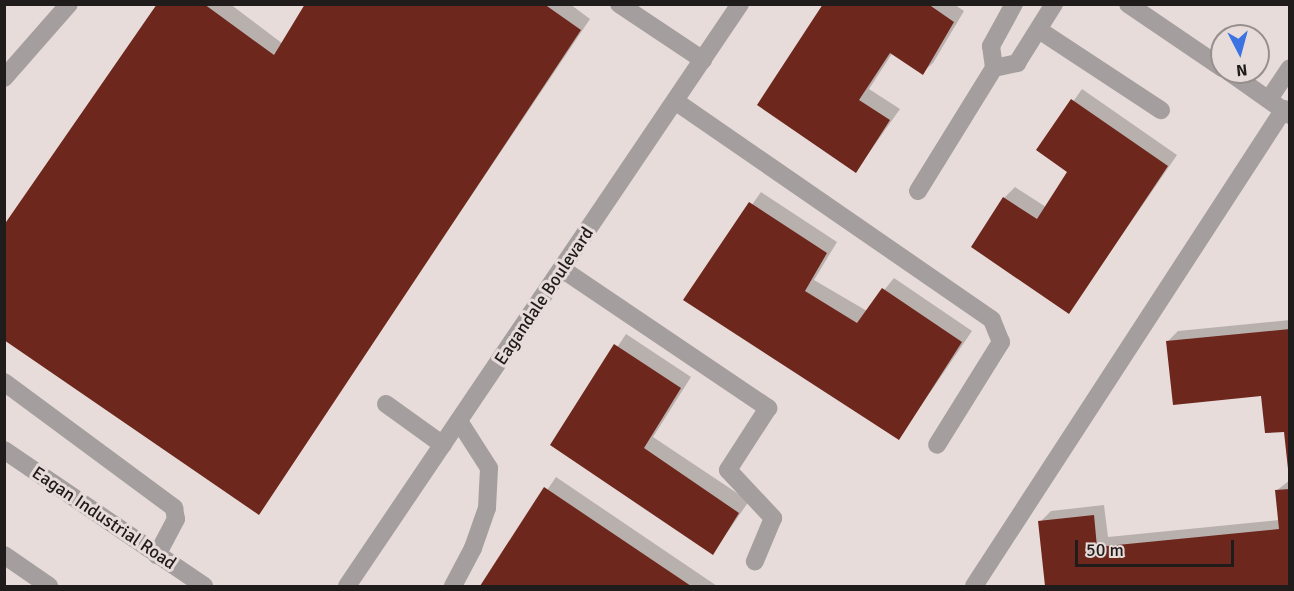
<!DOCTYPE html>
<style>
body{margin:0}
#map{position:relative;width:1294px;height:591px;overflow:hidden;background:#e7dcd9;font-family:Signika,sans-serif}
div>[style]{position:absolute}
.shadow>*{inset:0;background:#0003}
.building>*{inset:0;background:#6e271d}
.minor>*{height:18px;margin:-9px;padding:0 9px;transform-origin:9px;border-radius:9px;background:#a49f9e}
span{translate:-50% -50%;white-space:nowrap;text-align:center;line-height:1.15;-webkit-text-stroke:6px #e7dcd9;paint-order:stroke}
.street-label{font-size:18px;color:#201c1c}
.frame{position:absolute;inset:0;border:6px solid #201c1c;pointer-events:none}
.north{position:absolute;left:1210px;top:24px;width:60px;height:60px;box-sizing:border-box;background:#e7dcd9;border:2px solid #978f8d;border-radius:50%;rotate:174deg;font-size:16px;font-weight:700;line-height:24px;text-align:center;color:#201c1c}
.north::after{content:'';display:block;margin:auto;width:21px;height:27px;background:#3d72e2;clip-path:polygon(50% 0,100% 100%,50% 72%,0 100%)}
.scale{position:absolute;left:1075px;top:540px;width:159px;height:27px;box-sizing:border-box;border:3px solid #201c1c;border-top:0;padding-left:8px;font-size:18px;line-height:21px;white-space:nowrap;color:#201c1c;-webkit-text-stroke:4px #e7dcd9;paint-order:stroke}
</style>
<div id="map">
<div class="shadow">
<i style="clip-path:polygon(159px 4px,230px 4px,283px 44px,307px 4px,570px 4px,590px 19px,258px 513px)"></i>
<i style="clip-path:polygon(825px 4px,954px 4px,964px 11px,933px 63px,922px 73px,893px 52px,869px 89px,900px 109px,856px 171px)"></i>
<i style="clip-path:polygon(1082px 89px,1177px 155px,1069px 312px,1004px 198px,1015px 187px,1046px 207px,1069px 172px,1039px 150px)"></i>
<i style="clip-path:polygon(761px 192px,837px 242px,814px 280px,867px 311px,894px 278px,972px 331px,899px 438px,685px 300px)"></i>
<i style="clip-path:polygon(1290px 320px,1290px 469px,1285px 430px,1262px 395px,1168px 341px,1178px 331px)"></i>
<i style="clip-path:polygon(626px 334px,691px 377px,653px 437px,749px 501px,713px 553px,552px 445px)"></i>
<i style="clip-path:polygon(556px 477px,717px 586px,482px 586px)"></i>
<i style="clip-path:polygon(1290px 480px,1290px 586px,1047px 586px,1040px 522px,1051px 511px,1104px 505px,1108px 537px,1279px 520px,1276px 491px)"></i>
</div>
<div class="building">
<i style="clip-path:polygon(157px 4px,204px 4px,274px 55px,305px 4px,544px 4px,581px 30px,259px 515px,4px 340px,4px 225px)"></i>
<i style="clip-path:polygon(823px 4px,928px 4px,954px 22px,923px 75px,890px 53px,859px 100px,890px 120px,856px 173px,757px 105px)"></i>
<i style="clip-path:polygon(1071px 99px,1168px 166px,1069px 314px,971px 247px,1003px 197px,1037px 219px,1067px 172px,1036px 150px)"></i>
<i style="clip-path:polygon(749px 202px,827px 253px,805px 291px,857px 323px,882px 288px,962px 342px,899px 440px,683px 300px)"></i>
<i style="clip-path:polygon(1290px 329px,1290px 469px,1288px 469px,1284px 432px,1265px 433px,1261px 396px,1173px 405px,1166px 341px)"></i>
<i style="clip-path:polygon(614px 344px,681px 388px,644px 448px,739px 513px,713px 555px,550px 445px)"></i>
<i style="clip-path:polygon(544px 487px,691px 586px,480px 586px)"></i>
<i style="clip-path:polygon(1290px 489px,1290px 586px,1045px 586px,1038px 521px,1094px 515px,1097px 547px,1279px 529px,1275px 490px)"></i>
</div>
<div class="minor">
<i style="left:619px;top:4px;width:101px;rotate:33.7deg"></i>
<i style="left:1014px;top:4px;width:48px;rotate:118.7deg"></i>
<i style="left:991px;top:46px;width:22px;rotate:82deg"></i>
<i style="left:994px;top:68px;width:24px;rotate:-12deg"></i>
<i style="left:1017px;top:63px;width:70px;rotate:-57.9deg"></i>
<i style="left:1128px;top:4px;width:114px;rotate:34.2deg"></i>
<i style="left:1039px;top:30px;width:146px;rotate:33.3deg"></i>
<i style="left:1229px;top:72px;width:75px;rotate:35.2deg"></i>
<i style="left:4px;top:78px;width:98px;rotate:-48.7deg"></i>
<i style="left:1269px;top:99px;width:37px;rotate:-56deg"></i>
<i style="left:675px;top:101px;width:385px;rotate:34.6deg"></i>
<i style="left:992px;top:320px;width:24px;rotate:68deg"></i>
<i style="left:1001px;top:342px;width:121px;rotate:121.9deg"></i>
<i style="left:918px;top:191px;width:145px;rotate:-58.3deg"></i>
<i style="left:562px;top:269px;width:249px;rotate:34deg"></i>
<i style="left:768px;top:408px;width:74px;rotate:122.8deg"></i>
<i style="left:728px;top:470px;width:66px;rotate:46.8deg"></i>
<i style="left:773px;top:518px;width:47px;rotate:112.7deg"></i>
<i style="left:4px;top:382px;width:212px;rotate:36.5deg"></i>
<i style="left:174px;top:508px;width:11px;rotate:80deg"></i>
<i style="left:176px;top:519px;width:41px;rotate:117.8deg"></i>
<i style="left:386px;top:404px;width:70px;rotate:35.7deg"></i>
<i style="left:4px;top:450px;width:242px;rotate:34.2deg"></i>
<i style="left:4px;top:555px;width:55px;rotate:34.6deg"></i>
<i style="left:347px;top:586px;width:702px;rotate:-55.97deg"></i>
<i style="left:453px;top:586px;width:43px;rotate:-62.2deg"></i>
<i style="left:473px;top:548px;width:42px;rotate:-70.7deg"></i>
<i style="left:487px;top:508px;width:40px;rotate:-87.1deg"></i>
<i style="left:489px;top:468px;width:56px;rotate:-122.6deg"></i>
<i style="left:974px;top:586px;width:569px;rotate:-56.98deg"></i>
</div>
<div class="street-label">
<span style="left:544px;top:296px;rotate:-56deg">Eagandale Boulevard</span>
<span style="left:104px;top:518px;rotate:34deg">Eagan Industrial Road</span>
</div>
<div class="frame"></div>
<div class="north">N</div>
<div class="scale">50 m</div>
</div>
